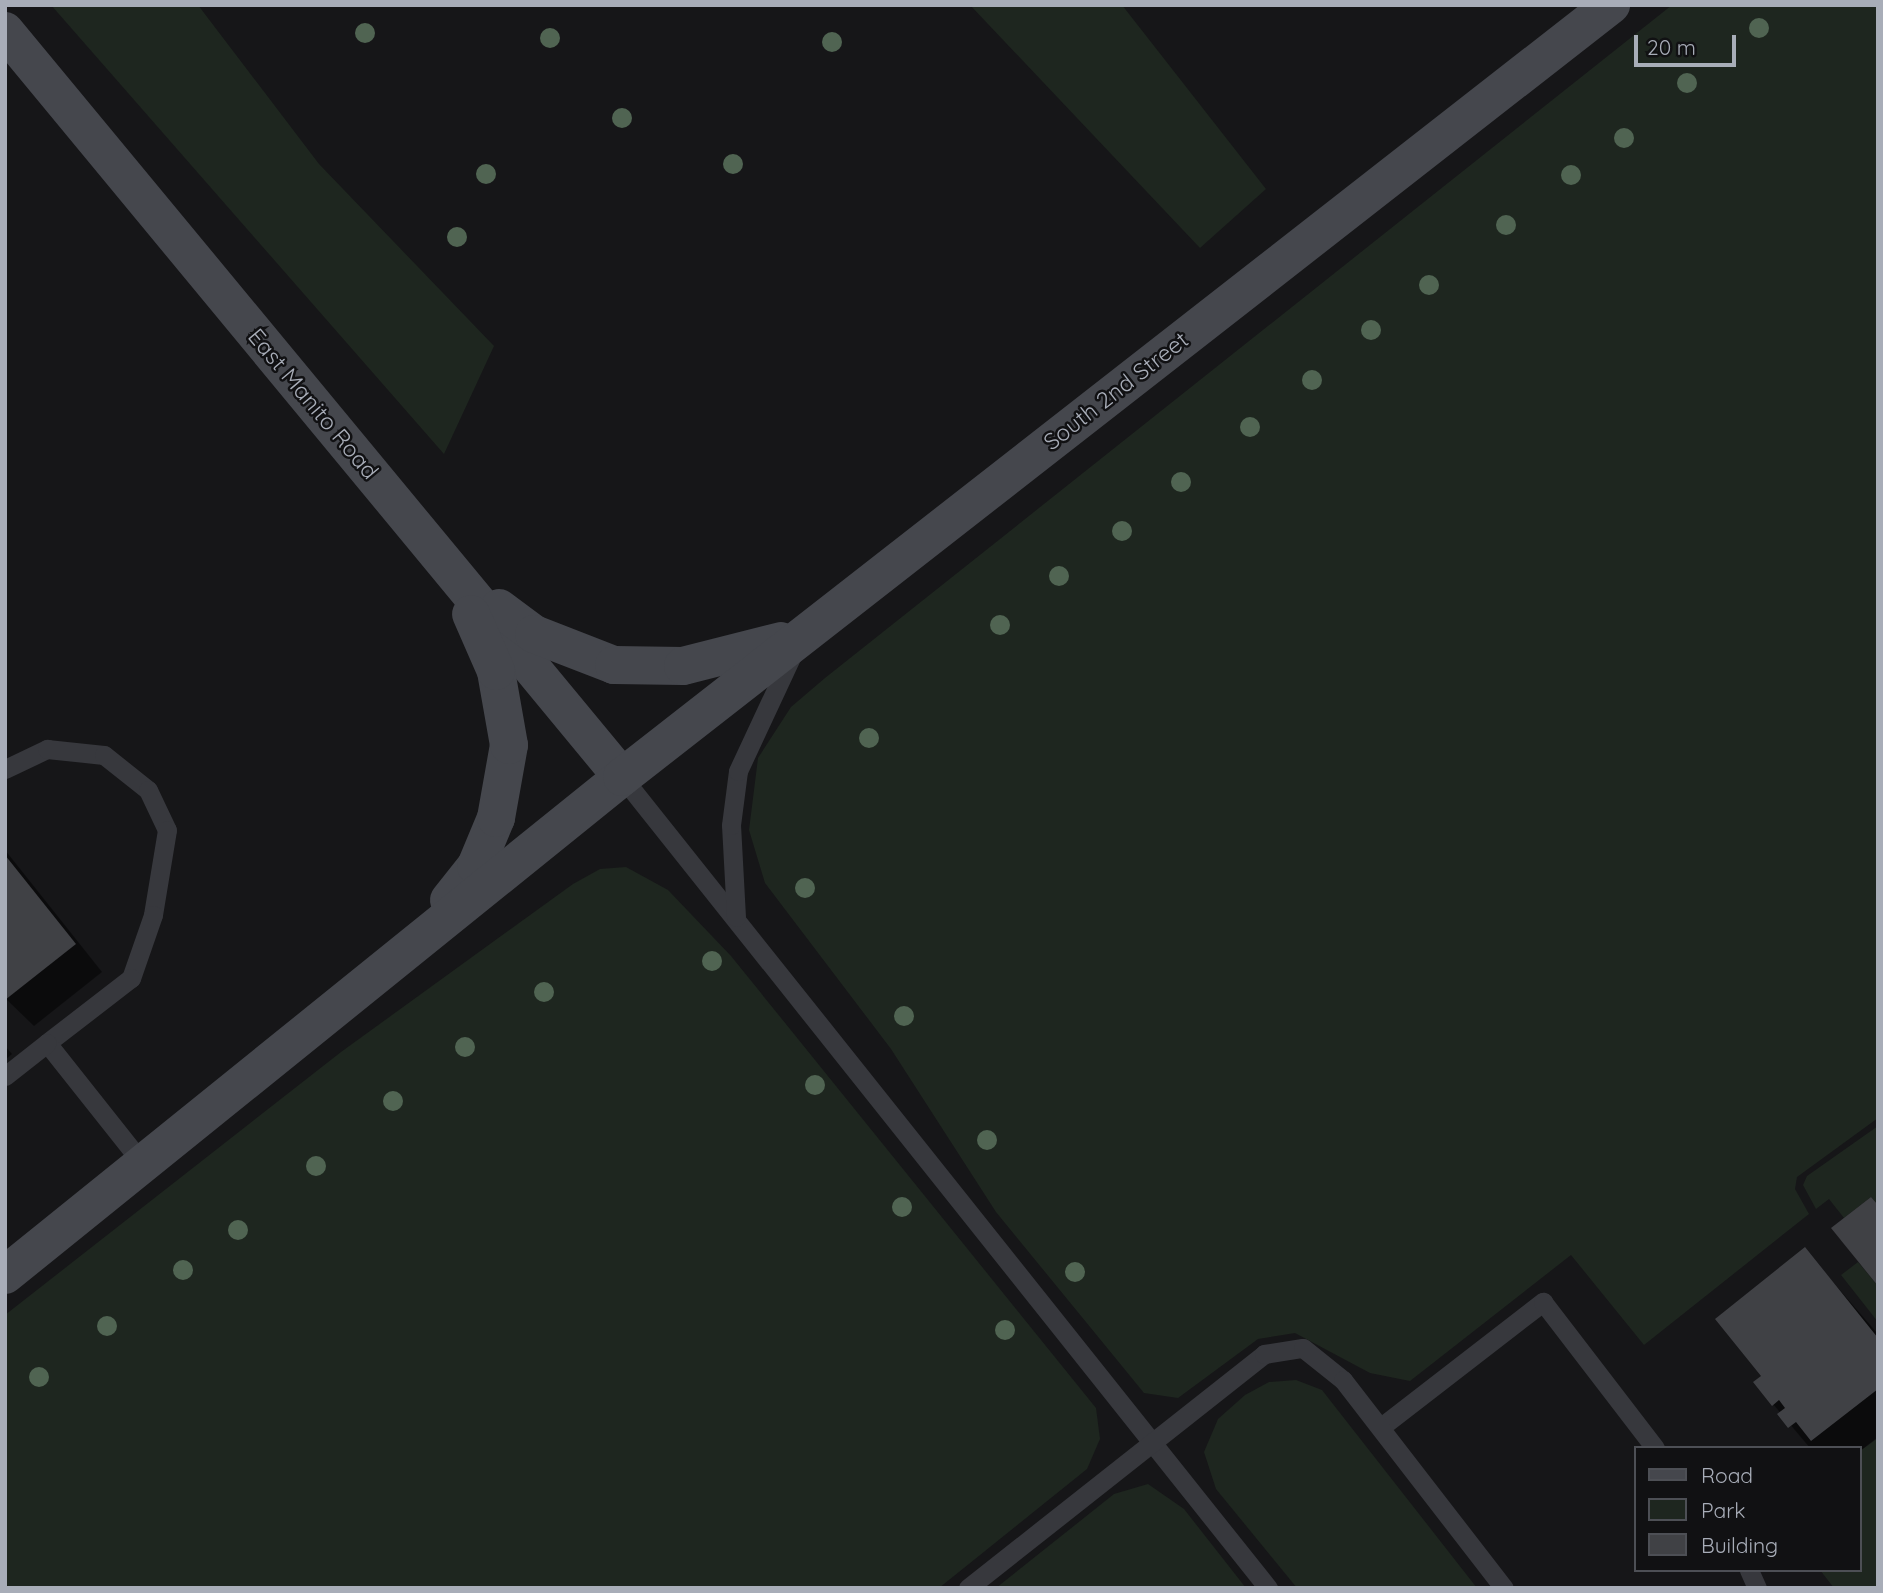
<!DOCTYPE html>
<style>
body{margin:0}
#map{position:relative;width:1883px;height:1593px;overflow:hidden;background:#161618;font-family:Quicksand,sans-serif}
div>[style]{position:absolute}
.green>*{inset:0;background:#1e261f}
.shadow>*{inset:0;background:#0007}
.building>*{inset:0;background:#404145}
.lane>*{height:19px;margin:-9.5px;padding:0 9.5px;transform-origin:9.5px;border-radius:9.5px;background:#37383d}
.secondary>*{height:38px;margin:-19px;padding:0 19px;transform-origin:19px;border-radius:19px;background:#45474d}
.trees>*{width:20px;height:20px;margin:-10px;border-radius:50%;background:#506452}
span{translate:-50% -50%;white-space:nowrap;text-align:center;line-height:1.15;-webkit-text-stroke:5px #111113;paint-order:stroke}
.street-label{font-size:23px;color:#a8adb8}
.frame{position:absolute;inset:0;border:7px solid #a8adb8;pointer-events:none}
.legend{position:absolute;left:1634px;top:1446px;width:228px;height:126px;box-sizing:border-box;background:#111113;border:2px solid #4d4f55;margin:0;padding:9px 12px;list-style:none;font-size:21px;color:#a8adb8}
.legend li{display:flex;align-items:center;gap:14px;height:35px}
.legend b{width:35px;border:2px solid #4d4f55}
.scale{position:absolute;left:1634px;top:35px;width:102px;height:32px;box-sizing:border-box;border:4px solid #a8adb8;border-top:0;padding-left:9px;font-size:21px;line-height:24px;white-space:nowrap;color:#a8adb8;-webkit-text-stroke:5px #111113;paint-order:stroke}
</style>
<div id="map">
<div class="green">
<i style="clip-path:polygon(51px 5px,198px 5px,319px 164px,494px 346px,444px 454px)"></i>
<i style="clip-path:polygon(970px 5px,1122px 5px,1266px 189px,1200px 248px)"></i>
<i style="clip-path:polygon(1672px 5px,1878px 5px,1878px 1118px,1797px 1177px,1795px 1189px,1809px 1214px,1644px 1345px,1571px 1255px,1410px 1381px,1370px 1373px,1295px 1333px,1258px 1339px,1178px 1398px,1144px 1393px,996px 1212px,891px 1049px,765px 883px,749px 830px,758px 758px,791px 707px,825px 678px)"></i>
<i style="clip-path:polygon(626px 867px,668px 890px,731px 956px,1096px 1408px,1100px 1439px,1087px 1469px,939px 1588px,5px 1588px,5px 1315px,341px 1052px,573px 884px,600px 869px)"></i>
<i style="clip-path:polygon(1878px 1126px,1878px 1205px,1871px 1197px,1844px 1218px,1829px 1199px,1816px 1209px,1803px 1185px,1807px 1176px)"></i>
<i style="clip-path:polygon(1858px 1262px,1878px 1286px,1878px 1322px,1841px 1275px)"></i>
<i style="clip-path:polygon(1296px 1380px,1322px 1390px,1477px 1588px,1297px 1588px,1216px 1489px,1204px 1452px,1218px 1419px,1245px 1395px,1269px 1382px)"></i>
<i style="clip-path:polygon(1878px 1438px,1878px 1588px,1834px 1588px,1820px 1570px,1860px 1570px,1860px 1451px)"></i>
<i style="clip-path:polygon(1148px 1484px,1184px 1509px,1246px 1588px,996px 1588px,1114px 1494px)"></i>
</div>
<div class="shadow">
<i style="clip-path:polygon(5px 850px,102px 972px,34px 1026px,5px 998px)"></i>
<i style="clip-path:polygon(5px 1046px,12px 1054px,5px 1060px)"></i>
<i style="clip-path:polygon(1805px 1250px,1878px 1334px,1878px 1437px,1860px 1451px,1810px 1448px,1773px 1404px,1763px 1376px)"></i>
</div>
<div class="building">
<i style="clip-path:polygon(5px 855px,76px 944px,5px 1000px)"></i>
<i style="clip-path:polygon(1871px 1197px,1878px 1205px,1878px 1286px,1831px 1228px)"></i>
<i style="clip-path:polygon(1805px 1247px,1878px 1338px,1878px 1389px,1811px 1441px,1796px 1422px,1788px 1428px,1777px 1414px,1785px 1408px,1779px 1400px,1772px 1406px,1753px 1382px,1761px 1376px,1715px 1319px)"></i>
</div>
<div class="lane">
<i style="left:5px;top:769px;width:47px;rotate:-25.5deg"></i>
<i style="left:47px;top:749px;width:57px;rotate:6deg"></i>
<i style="left:104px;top:755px;width:56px;rotate:38.5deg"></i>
<i style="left:148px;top:790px;width:44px;rotate:64.6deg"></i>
<i style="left:167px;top:830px;width:86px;rotate:99.4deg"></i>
<i style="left:153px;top:915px;width:67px;rotate:109.2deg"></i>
<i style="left:131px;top:978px;width:106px;rotate:142.3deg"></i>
<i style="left:47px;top:1043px;width:154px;rotate:51.6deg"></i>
<i style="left:622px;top:777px;width:1037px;rotate:51.46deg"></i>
<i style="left:736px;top:917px;width:92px;rotate:-93.1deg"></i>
<i style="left:731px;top:825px;width:54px;rotate:-82.6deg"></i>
<i style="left:738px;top:771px;width:128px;rotate:-65deg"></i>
<i style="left:5px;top:1076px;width:53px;rotate:-38.2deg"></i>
<i style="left:1381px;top:1427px;width:205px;rotate:-37.7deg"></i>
<i style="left:1543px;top:1302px;width:184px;rotate:52.5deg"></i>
<i style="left:1749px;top:1570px;width:20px;rotate:66deg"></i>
<i style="left:968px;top:1588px;width:377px;rotate:-38.3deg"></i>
<i style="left:1264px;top:1354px;width:39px;rotate:-9deg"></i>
<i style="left:1303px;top:1348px;width:51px;rotate:38.7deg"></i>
<i style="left:1343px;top:1380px;width:263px;rotate:52.3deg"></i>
</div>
<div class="secondary">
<i style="left:5px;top:31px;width:968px;rotate:50.41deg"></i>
<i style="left:499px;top:608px;width:44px;rotate:36.6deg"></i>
<i style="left:534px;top:634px;width:86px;rotate:21.2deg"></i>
<i style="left:614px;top:665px;width:69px;rotate:0.8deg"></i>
<i style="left:683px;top:666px;width:101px;rotate:-14.3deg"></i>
<i style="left:449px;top:900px;width:43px;rotate:-51.5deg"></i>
<i style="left:476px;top:866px;width:52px;rotate:-67.4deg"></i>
<i style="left:496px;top:818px;width:74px;rotate:-79.9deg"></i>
<i style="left:509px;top:745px;width:75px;rotate:-100deg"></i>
<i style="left:496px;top:671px;width:62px;rotate:-113.7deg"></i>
<i style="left:5px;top:1275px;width:793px;rotate:-38.91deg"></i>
<i style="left:622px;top:777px;width:1255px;rotate:-37.98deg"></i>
</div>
<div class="trees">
<i style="left:1759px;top:28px"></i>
<i style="left:365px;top:33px"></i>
<i style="left:550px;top:38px"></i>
<i style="left:832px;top:42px"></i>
<i style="left:1687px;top:83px"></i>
<i style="left:622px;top:118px"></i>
<i style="left:1624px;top:138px"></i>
<i style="left:733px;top:164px"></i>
<i style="left:486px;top:174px"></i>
<i style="left:1571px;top:175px"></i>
<i style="left:1506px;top:225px"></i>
<i style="left:457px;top:237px"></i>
<i style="left:1429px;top:285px"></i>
<i style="left:1371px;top:330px"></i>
<i style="left:1312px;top:380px"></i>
<i style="left:1250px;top:427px"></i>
<i style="left:1181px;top:482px"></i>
<i style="left:1122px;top:531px"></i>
<i style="left:1059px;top:576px"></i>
<i style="left:1000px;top:625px"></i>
<i style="left:869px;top:738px"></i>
<i style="left:805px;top:888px"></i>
<i style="left:712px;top:961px"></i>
<i style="left:544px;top:992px"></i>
<i style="left:904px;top:1016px"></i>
<i style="left:465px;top:1047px"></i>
<i style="left:815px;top:1085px"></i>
<i style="left:393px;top:1101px"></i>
<i style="left:987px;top:1140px"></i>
<i style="left:316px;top:1166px"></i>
<i style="left:902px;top:1207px"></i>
<i style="left:238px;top:1230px"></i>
<i style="left:183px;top:1270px"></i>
<i style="left:1075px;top:1272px"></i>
<i style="left:107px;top:1326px"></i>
<i style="left:1005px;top:1330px"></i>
<i style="left:39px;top:1377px"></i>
</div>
<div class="street-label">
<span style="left:1116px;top:391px;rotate:-38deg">South 2nd Street</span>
<span style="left:313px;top:404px;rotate:50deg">East Manito Road</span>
</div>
<div class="frame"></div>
<ul class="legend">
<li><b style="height:9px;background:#45474d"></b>Road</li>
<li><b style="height:19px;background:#1e261f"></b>Park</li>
<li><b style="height:19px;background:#404145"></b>Building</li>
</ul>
<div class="scale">20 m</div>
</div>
